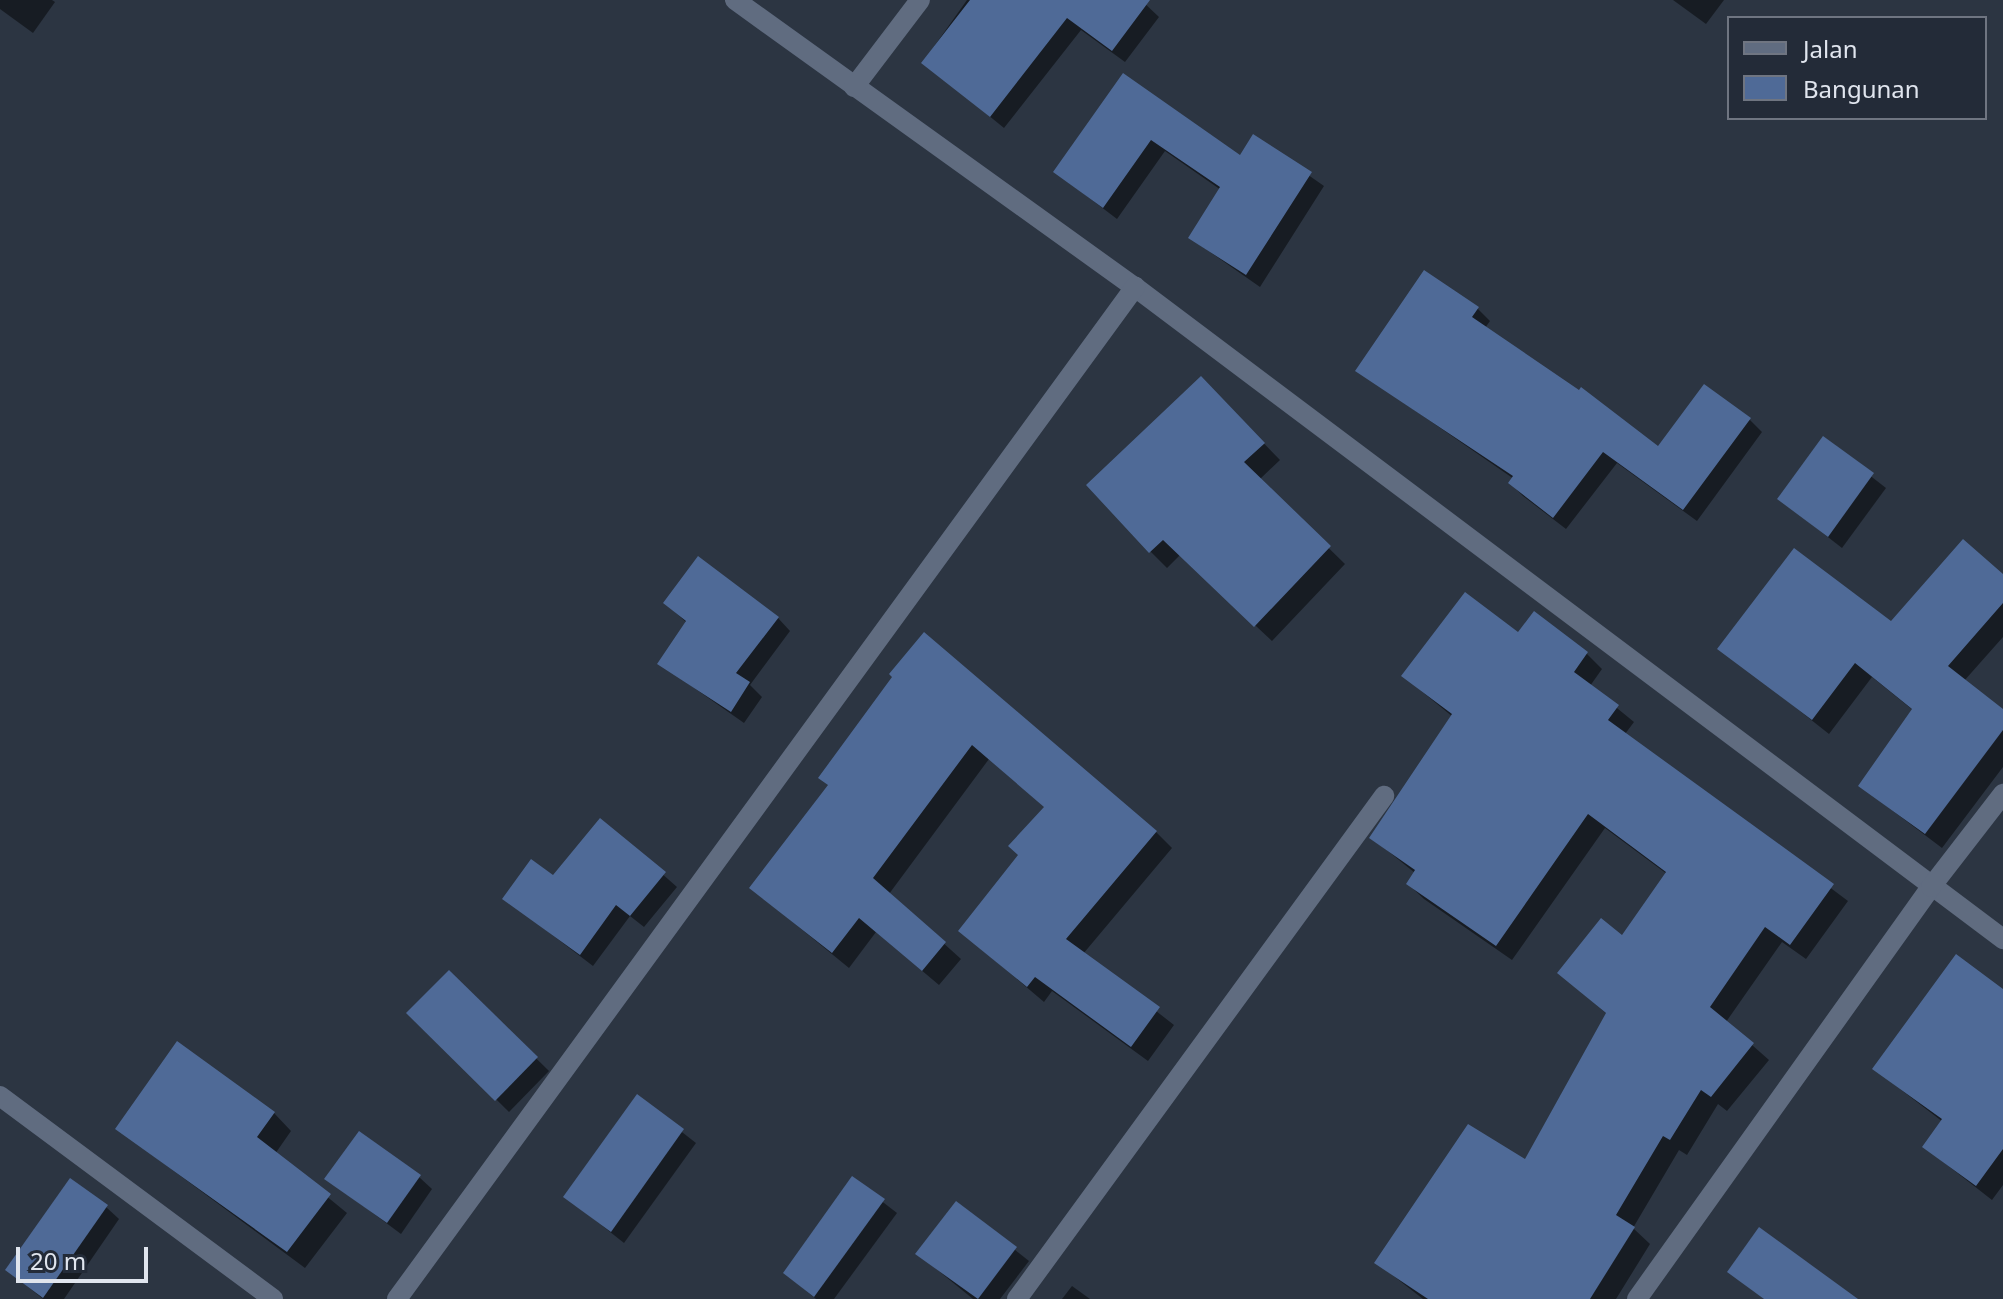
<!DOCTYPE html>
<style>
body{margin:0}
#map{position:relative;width:2003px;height:1299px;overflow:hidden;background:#2c3542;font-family:"Noto Sans",sans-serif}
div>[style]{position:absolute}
.shadow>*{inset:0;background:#0007}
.building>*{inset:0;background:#4f6a97}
.minor>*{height:20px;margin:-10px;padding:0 10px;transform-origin:10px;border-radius:10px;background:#606c80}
span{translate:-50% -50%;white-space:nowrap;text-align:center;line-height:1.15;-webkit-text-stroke:7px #232b38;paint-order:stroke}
.legend{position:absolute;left:1727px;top:16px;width:260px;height:104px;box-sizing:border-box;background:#232b38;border:2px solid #6f7581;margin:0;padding:10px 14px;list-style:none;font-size:24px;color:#e0e5ee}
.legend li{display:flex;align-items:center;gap:16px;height:40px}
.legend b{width:40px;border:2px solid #6f7581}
.scale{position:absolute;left:16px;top:1247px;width:132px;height:36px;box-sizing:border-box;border:4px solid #e0e5ee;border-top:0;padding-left:10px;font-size:24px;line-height:28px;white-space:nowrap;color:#e0e5ee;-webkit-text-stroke:6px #232b38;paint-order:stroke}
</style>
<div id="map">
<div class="shadow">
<i style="clip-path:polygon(0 0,52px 0,55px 2px,33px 33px,0 9px)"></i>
<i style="clip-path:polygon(967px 0,1141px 0,1159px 17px,1125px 62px,1081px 30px,1004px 128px,923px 62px)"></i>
<i style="clip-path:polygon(1673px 0,1724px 0,1706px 24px)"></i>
<i style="clip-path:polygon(1123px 76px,1241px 158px,1254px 137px,1324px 186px,1260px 287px,1190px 238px,1221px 190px,1165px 151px,1117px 219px,1055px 172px)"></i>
<i style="clip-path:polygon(1477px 308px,1490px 321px,1485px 328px,1659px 449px,1750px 420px,1762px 432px,1697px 521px,1617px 463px,1566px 529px,1523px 496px,1510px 483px,1514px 479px,1358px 371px)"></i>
<i style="clip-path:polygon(1217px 395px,1280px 460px,1259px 480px,1345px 564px,1272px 641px,1180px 555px,1167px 568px,1150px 551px)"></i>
<i style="clip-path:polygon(1823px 439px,1886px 488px,1842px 548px,1779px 499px)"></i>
<i style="clip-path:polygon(2003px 576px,2003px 637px,1964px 681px,2003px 712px,2003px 767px,1942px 848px,1860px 786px,1914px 711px,1872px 677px,1829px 734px,1720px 648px,1891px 624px)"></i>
<i style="clip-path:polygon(665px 603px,778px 618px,790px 631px,750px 685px,762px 697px,744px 723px,660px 664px,687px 623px)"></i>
<i style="clip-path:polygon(1518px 634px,1587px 654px,1602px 669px,1590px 686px,1634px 722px,1625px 734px,1848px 901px,1806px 959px,1782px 942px,1726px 1022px,1769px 1060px,1727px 1111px,1718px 1104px,1687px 1155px,1679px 1150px,1633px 1228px,1650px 1244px,1616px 1299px,1423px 1299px,1377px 1263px,1525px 1162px,1608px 1015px,1559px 973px,1622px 938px,1667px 874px,1605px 828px,1512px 960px,1424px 899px,1408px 884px,1415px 873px,1372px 838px,1453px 717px,1403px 676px)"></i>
<i style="clip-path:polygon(895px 677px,1156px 832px,1172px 848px,1083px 954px,1174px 1025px,1148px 1061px,1052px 991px,1044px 1002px,960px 931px,1020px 856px,1046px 808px,989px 759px,889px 894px,961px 959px,939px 985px,876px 932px,849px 968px,751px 888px,829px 786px)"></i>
<i style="clip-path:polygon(601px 820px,677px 887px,644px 927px,630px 916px,593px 966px,505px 899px,553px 878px)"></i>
<i style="clip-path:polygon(449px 973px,549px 1071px,509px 1112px,409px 1013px)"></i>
<i style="clip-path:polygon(2003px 991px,2003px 1185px,1992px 1200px,1924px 1147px,1943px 1122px,1874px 1069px)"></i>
<i style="clip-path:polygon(637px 1097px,696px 1143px,624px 1243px,566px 1197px)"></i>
<i style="clip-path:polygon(274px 1113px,291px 1131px,275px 1154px,347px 1213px,305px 1268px,117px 1129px)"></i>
<i style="clip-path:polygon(419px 1177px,432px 1189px,401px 1234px,327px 1179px)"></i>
<i style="clip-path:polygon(853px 1179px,897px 1213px,834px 1299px,816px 1299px,785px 1273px)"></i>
<i style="clip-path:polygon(956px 1203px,1029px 1261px,1000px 1299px,973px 1299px,918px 1254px)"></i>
<i style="clip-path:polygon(106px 1207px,119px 1219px,64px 1299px,43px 1299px,7px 1270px)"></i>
<i style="clip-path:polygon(1072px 1286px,1090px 1299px,1062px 1299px)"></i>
</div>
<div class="building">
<i style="clip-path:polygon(970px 0,1150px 0,1112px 51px,1067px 18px,990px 117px,921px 63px)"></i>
<i style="clip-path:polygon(1123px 73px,1240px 155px,1253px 134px,1312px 172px,1246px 275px,1188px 238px,1220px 187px,1151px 140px,1103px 208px,1053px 172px)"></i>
<i style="clip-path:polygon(1424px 270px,1479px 307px,1472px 317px,1579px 390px,1581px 387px,1658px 446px,1704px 384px,1751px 418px,1683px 510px,1603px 452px,1553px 518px,1508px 483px,1513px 476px,1355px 371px)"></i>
<i style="clip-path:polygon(1201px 376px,1265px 443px,1244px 462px,1331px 546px,1254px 627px,1163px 540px,1149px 553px,1086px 485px)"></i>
<i style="clip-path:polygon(1823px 436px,1874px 473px,1828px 537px,1777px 499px)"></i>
<i style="clip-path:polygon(1963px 539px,2003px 574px,2003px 603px,1948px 666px,2003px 709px,2003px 730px,1925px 834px,1858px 786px,1912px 709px,1855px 663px,1812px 720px,1717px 649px,1794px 548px,1891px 621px)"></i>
<i style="clip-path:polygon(698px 556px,779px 617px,736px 673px,750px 682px,731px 712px,657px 664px,686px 621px,663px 603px)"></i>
<i style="clip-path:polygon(1465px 592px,1518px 632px,1534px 611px,1588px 652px,1574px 672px,1619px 705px,1608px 720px,1834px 884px,1790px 945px,1765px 927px,1710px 1007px,1754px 1043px,1711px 1097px,1701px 1090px,1670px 1140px,1663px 1136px,1616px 1215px,1635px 1227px,1590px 1299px,1428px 1299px,1374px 1263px,1468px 1124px,1525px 1159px,1606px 1013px,1557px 973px,1601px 918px,1622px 935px,1666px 872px,1588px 814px,1496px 946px,1406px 884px,1415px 870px,1369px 838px,1452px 714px,1401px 676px)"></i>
<i style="clip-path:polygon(924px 632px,1157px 831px,1066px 939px,1160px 1007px,1131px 1047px,1035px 977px,1027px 987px,958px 931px,1018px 855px,1008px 846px,1044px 807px,972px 745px,873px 878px,946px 942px,922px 971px,859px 918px,832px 953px,749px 888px,828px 785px,818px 778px,892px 677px,889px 674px)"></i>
<i style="clip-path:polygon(600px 818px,666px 872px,630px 916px,616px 905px,580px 955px,502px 899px,531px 859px,553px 875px)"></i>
<i style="clip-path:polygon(1956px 954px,2003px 989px,2003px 1149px,1976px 1186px,1922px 1147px,1942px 1119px,1872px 1069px)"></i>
<i style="clip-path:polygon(449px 970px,538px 1057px,495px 1101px,406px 1013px)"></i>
<i style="clip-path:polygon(177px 1041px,275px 1112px,257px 1137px,331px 1194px,287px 1252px,115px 1129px)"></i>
<i style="clip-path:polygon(637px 1094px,684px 1129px,611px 1232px,563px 1197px)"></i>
<i style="clip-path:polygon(359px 1131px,421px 1175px,387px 1223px,324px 1179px)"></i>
<i style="clip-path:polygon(852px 1176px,885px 1199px,814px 1297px,783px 1273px)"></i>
<i style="clip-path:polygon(70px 1178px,108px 1205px,43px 1298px,5px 1270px)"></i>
<i style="clip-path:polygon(956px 1201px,1017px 1247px,978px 1299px,915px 1254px)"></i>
<i style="clip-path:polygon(1759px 1227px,1858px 1299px,1764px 1299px,1727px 1272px)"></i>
</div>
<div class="minor">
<i style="left:735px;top:0;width:492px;rotate:35.7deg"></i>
<i style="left:1135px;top:287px;width:1086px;rotate:36.91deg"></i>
<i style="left:854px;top:87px;width:109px;rotate:-52.8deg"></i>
<i style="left:0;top:1096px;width:340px;rotate:36.6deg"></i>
<i style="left:397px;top:1299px;width:1253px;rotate:-53.9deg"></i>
<i style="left:1017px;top:1299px;width:623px;rotate:-53.88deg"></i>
<i style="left:1637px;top:1299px;width:506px;rotate:-54.49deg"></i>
<i style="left:1931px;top:887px;width:118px;rotate:-52.3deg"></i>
</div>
<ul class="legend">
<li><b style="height:10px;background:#606c80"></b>Jalan</li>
<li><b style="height:22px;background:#4f6a97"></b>Bangunan</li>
</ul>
<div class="scale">20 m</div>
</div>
